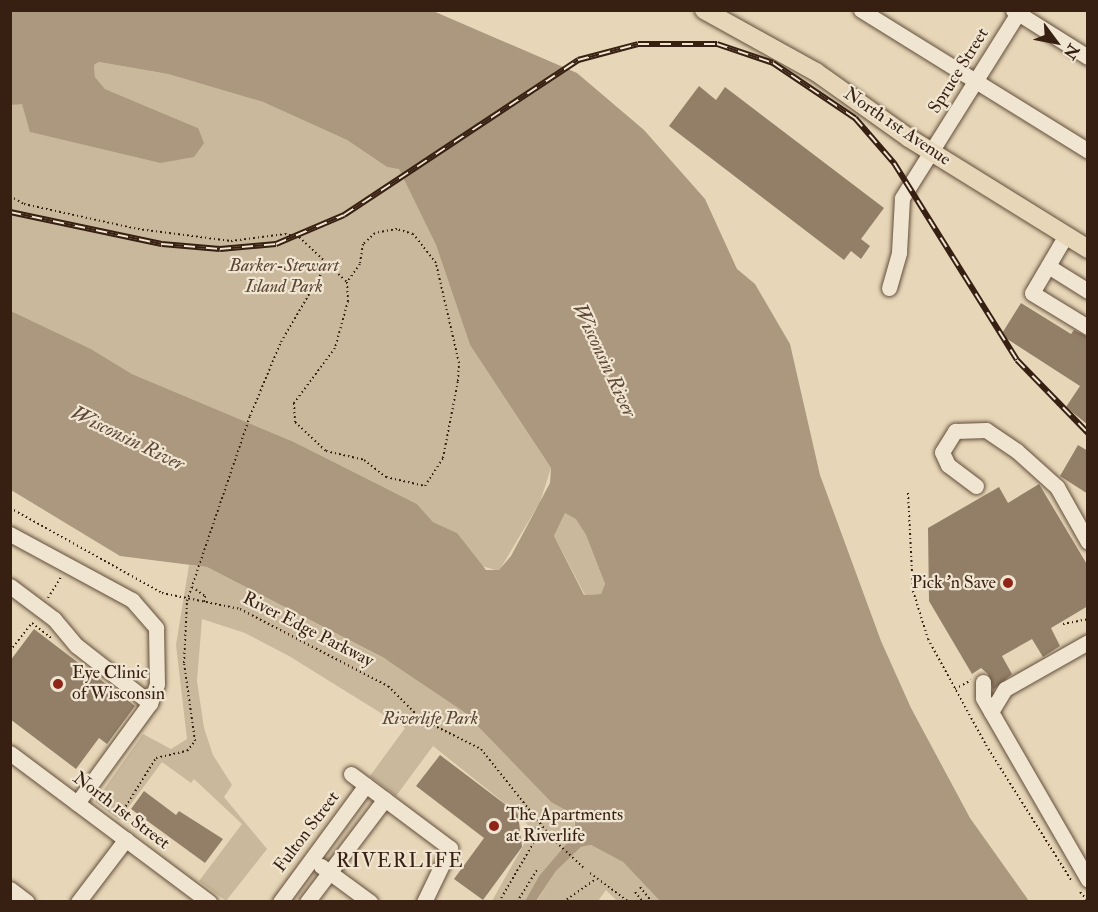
<!DOCTYPE html>
<style>
body{margin:0}
#map{position:relative;width:1098px;height:912px;overflow:hidden;background:#e7d7b8;font-family:"IM FELL Double Pica",serif}
div>[style]{position:absolute}
.green>*{inset:0;background:#c9b89c}
.water>*{inset:0;background:#ab987f}
.building>*{inset:0;background:#937f68}
.path>*{height:2px;margin-top:-1px;transform-origin:0;background:repeating-linear-gradient(90deg,#371f11 0 1.5px,transparent 0 4.5px)}
.roads{filter:drop-shadow(0 0 2px #634d3b) drop-shadow(0 0 2px #634d3b)}
.minor>*{height:15px;margin:-7.5px;padding:0 7.5px;transform-origin:7.5px;border-radius:7.5px;background:#efe5d1}
.major>*{height:18px;margin:-9px;padding:0 9px;transform-origin:9px;border-radius:9px;background:#e7d7b8}
.rail>*{height:6px;margin-top:-3px;transform-origin:0;background:repeating-linear-gradient(90deg,#efe5d1 0 11px,#371f11 0 22px);box-sizing:border-box;border-block:2px solid #371f11}
.dots>*{width:16px;height:16px;translate:-50% -50%;box-sizing:border-box;border:3px solid #efe5d1;border-radius:50%}
span{translate:-50% -50%;white-space:nowrap;text-align:center;line-height:1.15;-webkit-text-stroke:4.5px #efe5d1;paint-order:stroke}
.street-label{font-size:18px;color:#371f11}
.park-label{font-size:18px;color:#5c4534;font-style:italic}
.poi-label{font-size:18px;color:#371f11}
.right{translate:-100% -50%;text-align:right}
.left{translate:0 -50%;text-align:left}
.water-label{font-size:20px;color:#604938;font-style:italic}
.neighbourhood-label{font-size:20px;color:#371f11;letter-spacing:1.5px}
.frame{position:absolute;inset:0;border:12px solid #371f11;pointer-events:none}
.north{position:absolute;left:1026px;top:12px;width:60px;height:60px;-webkit-text-stroke:4px #efe5d1;paint-order:stroke;rotate:122deg;font-size:16px;font-weight:700;line-height:24px;text-align:center;color:#371f11}
.north::after{content:'';display:block;margin:auto;width:21px;height:27px;background:#371f11;clip-path:polygon(50% 0,100% 100%,50% 72%,0 100%)}
</style>
<div id="map">
<div class="green">
<i style="clip-path:polygon(99px 62px,168px 74px,263px 102px,347px 140px,387px 167px,399px 168px,436px 245px,470px 345px,551px 468px,540px 502px,499px 571px,478px 565px,457px 533px,433px 522px,417px 504px,294px 442px,132px 374px,91px 349px,11px 311px,10px 105px,22px 103px,31px 132px,160px 163px,198px 128px,105px 89px,95px 77px,94px 65px)"></i>
<i style="clip-path:polygon(565px 513px,576px 518px,586px 535px,605px 584px,601px 594px,585px 595px,554px 536px)"></i>
<i style="clip-path:polygon(189px 565px,207px 567px,393px 663px,464px 712px,551px 802px,575px 815px,573px 836px,539px 876px,525px 901px,492px 901px,532px 830px,518px 814px,433px 746px,396px 796px,370px 776px,405px 728px,289px 656px,245px 633px,202px 619px,197px 681px,204px 728px,213px 755px,232px 785px,224px 797px,267px 849px,226px 901px,199px 881px,242px 824px,194px 779px,191px 783px,162px 762px,119px 820px,95px 802px,143px 734px,171px 749px,187px 739px,176px 645px)"></i>
<i style="clip-path:polygon(591px 845px,623px 862px,660px 901px,617px 901px,606px 890px,598px 901px,536px 902px,556px 871px,581px 847px)"></i>
</div>
<div class="water">
<i style="clip-path:polygon(evenodd,11px 10px,433px 11px,577px 73px,644px 130px,705px 199px,737px 269px,755px 284px,790px 344px,820px 475px,881px 641px,911px 708px,970px 818px,1029px 901px,660px 901px,623px 862px,591px 845px,581px 847px,556px 871px,536px 901px,525px 901px,539px 876px,573px 836px,576px 816px,551px 802px,464px 712px,384px 658px,207px 567px,120px 556px,11px 490px,11px 311px,91px 349px,132px 374px,294px 442px,417px 504px,433px 522px,457px 533px,486px 570px,499px 570px,511px 556px,550px 483px,551px 468px,470px 345px,436px 245px,399px 169px,387px 167px,347px 140px,263px 102px,168px 74px,99px 62px,94px 65px,95px 77px,105px 89px,198px 128px,204px 143px,194px 157px,160px 163px,30px 132px,22px 104px,11px 105px,11px 10px,565px 513px,576px 519px,586px 535px,605px 584px,601px 594px,584px 595px,554px 536px,565px 513px)"></i>
</div>
<div class="building">
<i style="clip-path:polygon(699px 86px,716px 100px,725px 87px,884px 208px,861px 239px,870px 246px,861px 259px,851px 251px,844px 260px,669px 126px)"></i>
<i style="clip-path:polygon(1021px 303px,1071px 334px,1074px 330px,1088px 337px,1088px 425px,1066px 407px,1080px 386px,1001px 335px)"></i>
<i style="clip-path:polygon(1078px 445px,1088px 451px,1088px 494px,1060px 476px)"></i>
<i style="clip-path:polygon(1039px 484px,1088px 566px,1088px 606px,1051px 628px,1060px 646px,1043px 657px,1032px 639px,1002px 656px,1012px 674px,993px 690px,988px 674px,981px 668px,972px 674px,929px 601px,928px 528px,999px 487px,1008px 503px)"></i>
<i style="clip-path:polygon(34px 629px,135px 706px,107px 744px,99px 738px,76px 769px,10px 719px,10px 661px)"></i>
<i style="clip-path:polygon(440px 755px,518px 814px,522px 847px,483px 900px,454px 879px,484px 838px,416px 786px)"></i>
<i style="clip-path:polygon(144px 791px,176px 815px,179px 811px,223px 839px,205px 863px,131px 809px)"></i>
</div>
<div class="path">
<i style="left:10px;top:196px;width:16px;rotate:30deg"></i>
<i style="left:24px;top:204px;width:117px;rotate:12.4deg"></i>
<i style="left:138px;top:229px;width:94px;rotate:7.4deg"></i>
<i style="left:231px;top:241px;width:54px;rotate:-7.4deg"></i>
<i style="left:285px;top:234px;width:14px;rotate:12deg"></i>
<i style="left:299px;top:237px;width:66px;rotate:43.2deg"></i>
<i style="left:347px;top:282px;width:19px;rotate:87deg"></i>
<i style="left:348px;top:301px;width:49px;rotate:105.5deg"></i>
<i style="left:335px;top:348px;width:69px;rotate:126.7deg"></i>
<i style="left:294px;top:403px;width:19px;rotate:87deg"></i>
<i style="left:295px;top:422px;width:42px;rotate:43.1deg"></i>
<i style="left:326px;top:451px;width:39px;rotate:13deg"></i>
<i style="left:364px;top:460px;width:28px;rotate:38deg"></i>
<i style="left:386px;top:477px;width:40px;rotate:13deg"></i>
<i style="left:425px;top:486px;width:33px;rotate:-57deg"></i>
<i style="left:443px;top:458px;width:78px;rotate:-79deg"></i>
<i style="left:458px;top:381px;width:18px;rotate:-87deg"></i>
<i style="left:459px;top:363px;width:103px;rotate:-103deg"></i>
<i style="left:436px;top:263px;width:37px;rotate:-128deg"></i>
<i style="left:413px;top:234px;width:17px;rotate:-163deg"></i>
<i style="left:397px;top:229px;width:22px;rotate:170deg"></i>
<i style="left:375px;top:233px;width:16px;rotate:137deg"></i>
<i style="left:363px;top:244px;width:20px;rotate:99deg"></i>
<i style="left:360px;top:264px;width:22px;rotate:126deg"></i>
<i style="left:908px;top:493px;width:98px;rotate:87.1deg"></i>
<i style="left:913px;top:591px;width:50px;rotate:72.6deg"></i>
<i style="left:928px;top:639px;width:121px;rotate:61.3deg"></i>
<i style="left:986px;top:745px;width:160px;rotate:57.8deg"></i>
<i style="left:10px;top:508px;width:174px;rotate:29.2deg"></i>
<i style="left:162px;top:593px;width:80px;rotate:11.6deg"></i>
<i style="left:240px;top:609px;width:167px;rotate:27.5deg"></i>
<i style="left:388px;top:686px;width:47px;rotate:45deg"></i>
<i style="left:421px;top:719px;width:67px;rotate:26.6deg"></i>
<i style="left:481px;top:749px;width:112px;rotate:51.5deg"></i>
<i style="left:192px;top:587px;width:16px;rotate:35deg"></i>
<i style="left:205px;top:596px;width:8px;rotate:97deg"></i>
<i style="left:48px;top:598px;width:25px;rotate:-58deg"></i>
<i style="left:32px;top:623px;width:24px;rotate:38deg"></i>
<i style="left:1063px;top:624px;width:25px;rotate:-11deg"></i>
<i style="left:10px;top:651px;width:36px;rotate:-52deg"></i>
<i style="left:955px;top:689px;width:18px;rotate:-29deg"></i>
<i style="left:121px;top:814px;width:66px;rotate:-58deg"></i>
<i style="left:156px;top:758px;width:32px;rotate:-13deg"></i>
<i style="left:187px;top:751px;width:13px;rotate:-51deg"></i>
<i style="left:195px;top:741px;width:79px;rotate:-98deg"></i>
<i style="left:184px;top:663px;width:62px;rotate:-87.2deg"></i>
<i style="left:187px;top:601px;width:195px;rotate:-71.2deg"></i>
<i style="left:250px;top:416px;width:80px;rotate:-67.3deg"></i>
<i style="left:281px;top:342px;width:91px;rotate:-59.5deg"></i>
<i style="left:530px;top:829px;width:12px;rotate:-5deg"></i>
<i style="left:556px;top:842px;width:40px;rotate:43deg"></i>
<i style="left:590px;top:873px;width:49px;rotate:36.6deg"></i>
<i style="left:640px;top:887px;width:19px;rotate:51deg"></i>
<i style="left:635px;top:892px;width:13px;rotate:51deg"></i>
<i style="left:1080px;top:892px;width:12px;rotate:48deg"></i>
<i style="left:499px;top:902px;width:86px;rotate:-59.8deg"></i>
<i style="left:517px;top:902px;width:40px;rotate:-58deg"></i>
<i style="left:563px;top:902px;width:40px;rotate:-34.9deg"></i>
</div>
<div class="roads">
<div class="minor">
<i style="left:861px;top:10px;width:267px;rotate:31.8deg"></i>
<i style="left:1013px;top:10px;width:89px;rotate:32.1deg"></i>
<i style="left:1066px;top:235px;width:67px;rotate:120.4deg"></i>
<i style="left:1032px;top:293px;width:66px;rotate:31.3deg"></i>
<i style="left:1048px;top:266px;width:47px;rotate:32deg"></i>
<i style="left:889px;top:288px;width:37px;rotate:-74deg"></i>
<i style="left:899px;top:252px;width:54px;rotate:-86.8deg"></i>
<i style="left:902px;top:198px;width:222px;rotate:-57.9deg"></i>
<i style="left:976px;top:486px;width:35px;rotate:-143deg"></i>
<i style="left:948px;top:465px;width:14px;rotate:-115deg"></i>
<i style="left:942px;top:452px;width:25px;rotate:-58deg"></i>
<i style="left:955px;top:431px;width:31px;rotate:-2deg"></i>
<i style="left:986px;top:430px;width:37px;rotate:34deg"></i>
<i style="left:1017px;top:451px;width:54px;rotate:42deg"></i>
<i style="left:1057px;top:487px;width:63px;rotate:60.6deg"></i>
<i style="left:10px;top:534px;width:139px;rotate:28.4deg"></i>
<i style="left:132px;top:600px;width:37px;rotate:49deg"></i>
<i style="left:156px;top:628px;width:56px;rotate:89deg"></i>
<i style="left:157px;top:684px;width:20px;rotate:110deg"></i>
<i style="left:150px;top:703px;width:124px;rotate:126.1deg"></i>
<i style="left:10px;top:586px;width:55px;rotate:36.9deg"></i>
<i style="left:54px;top:619px;width:35px;rotate:50deg"></i>
<i style="left:77px;top:646px;width:93px;rotate:38deg"></i>
<i style="left:983px;top:682px;width:16px;rotate:90deg"></i>
<i style="left:983px;top:698px;width:210px;rotate:60deg"></i>
<i style="left:991px;top:712px;width:27px;rotate:-59deg"></i>
<i style="left:1005px;top:689px;width:95px;rotate:-29.5deg"></i>
<i style="left:10px;top:753px;width:249px;rotate:36.8deg"></i>
<i style="left:351px;top:774px;width:124px;rotate:36.8deg"></i>
<i style="left:450px;top:848px;width:60px;rotate:115.7deg"></i>
<i style="left:321px;top:866px;width:61px;rotate:36.3deg"></i>
<i style="left:10px;top:889px;width:21px;rotate:37deg"></i>
<i style="left:78px;top:902px;width:79px;rotate:-52.7deg"></i>
<i style="left:280px;top:902px;width:145px;rotate:-53.7deg"></i>
<i style="left:307px;top:902px;width:129px;rotate:-52.9deg"></i>
</div>
<div class="major">
<i style="left:704px;top:10px;width:128px;rotate:29deg"></i>
<i style="left:816px;top:72px;width:114px;rotate:35.4deg"></i>
<i style="left:909px;top:138px;width:211px;rotate:31.8deg"></i>
</div>
</div>
<div class="rail">
<i style="left:10px;top:212px;width:155px;rotate:11.9deg"></i>
<i style="left:162px;top:244px;width:58px;rotate:4.9deg"></i>
<i style="left:220px;top:249px;width:56px;rotate:-5.1deg"></i>
<i style="left:276px;top:244px;width:74px;rotate:-23.1deg"></i>
<i style="left:344px;top:215px;width:281px;rotate:-33.5deg"></i>
<i style="left:578px;top:60px;width:62px;rotate:-14.9deg"></i>
<i style="left:638px;top:44px;width:79px"></i>
<i style="left:717px;top:44px;width:59px;rotate:18.7deg"></i>
<i style="left:773px;top:63px;width:99px;rotate:33.9deg"></i>
<i style="left:855px;top:118px;width:60px;rotate:49.1deg"></i>
<i style="left:894px;top:163px;width:232px;rotate:58deg"></i>
<i style="left:1017px;top:360px;width:102px;rotate:45.8deg"></i>
</div>
<div class="dots">
<i style="left:1008px;top:583px;background:#8f2418"></i>
<i style="left:58px;top:684px;background:#8f2418"></i>
<i style="left:494px;top:826px;background:#8f2418"></i>
</div>
<div class="street-label">
<span style="left:959px;top:71px;rotate:-58deg">Spruce Street</span>
<span style="left:897px;top:127px;rotate:34deg">North 1st Avenue</span>
<span style="left:308px;top:630px;rotate:27deg">River Edge Parkway</span>
<span style="left:121px;top:811px;rotate:37deg">North 1st Street</span>
<span style="left:307px;top:832px;rotate:-53deg">Fulton Street</span>
</div>
<div class="park-label">
<span style="left:284px;top:277px">Barker-Stewart<br>Island Park</span>
<span style="left:430px;top:719px">Riverlife Park</span>
</div>
<div class="poi-label">
<span class="right" style="left:996px;top:583px">Pick 'n Save</span>
<span class="left" style="left:72px;top:684px">Eye Clinic<br>of Wisconsin</span>
<span class="left" style="left:506px;top:826px">The Apartments<br>at Riverlife</span>
</div>
<div class="water-label">
<span style="left:605px;top:360px;rotate:65deg">Wisconsin River</span>
<span style="left:128px;top:438px;rotate:26deg">Wisconsin River</span>
</div>
<div class="neighbourhood-label">
<span style="left:400px;top:860px">RIVERLIFE</span>
</div>
<div class="frame"></div>
<div class="north">N</div>
</div>
